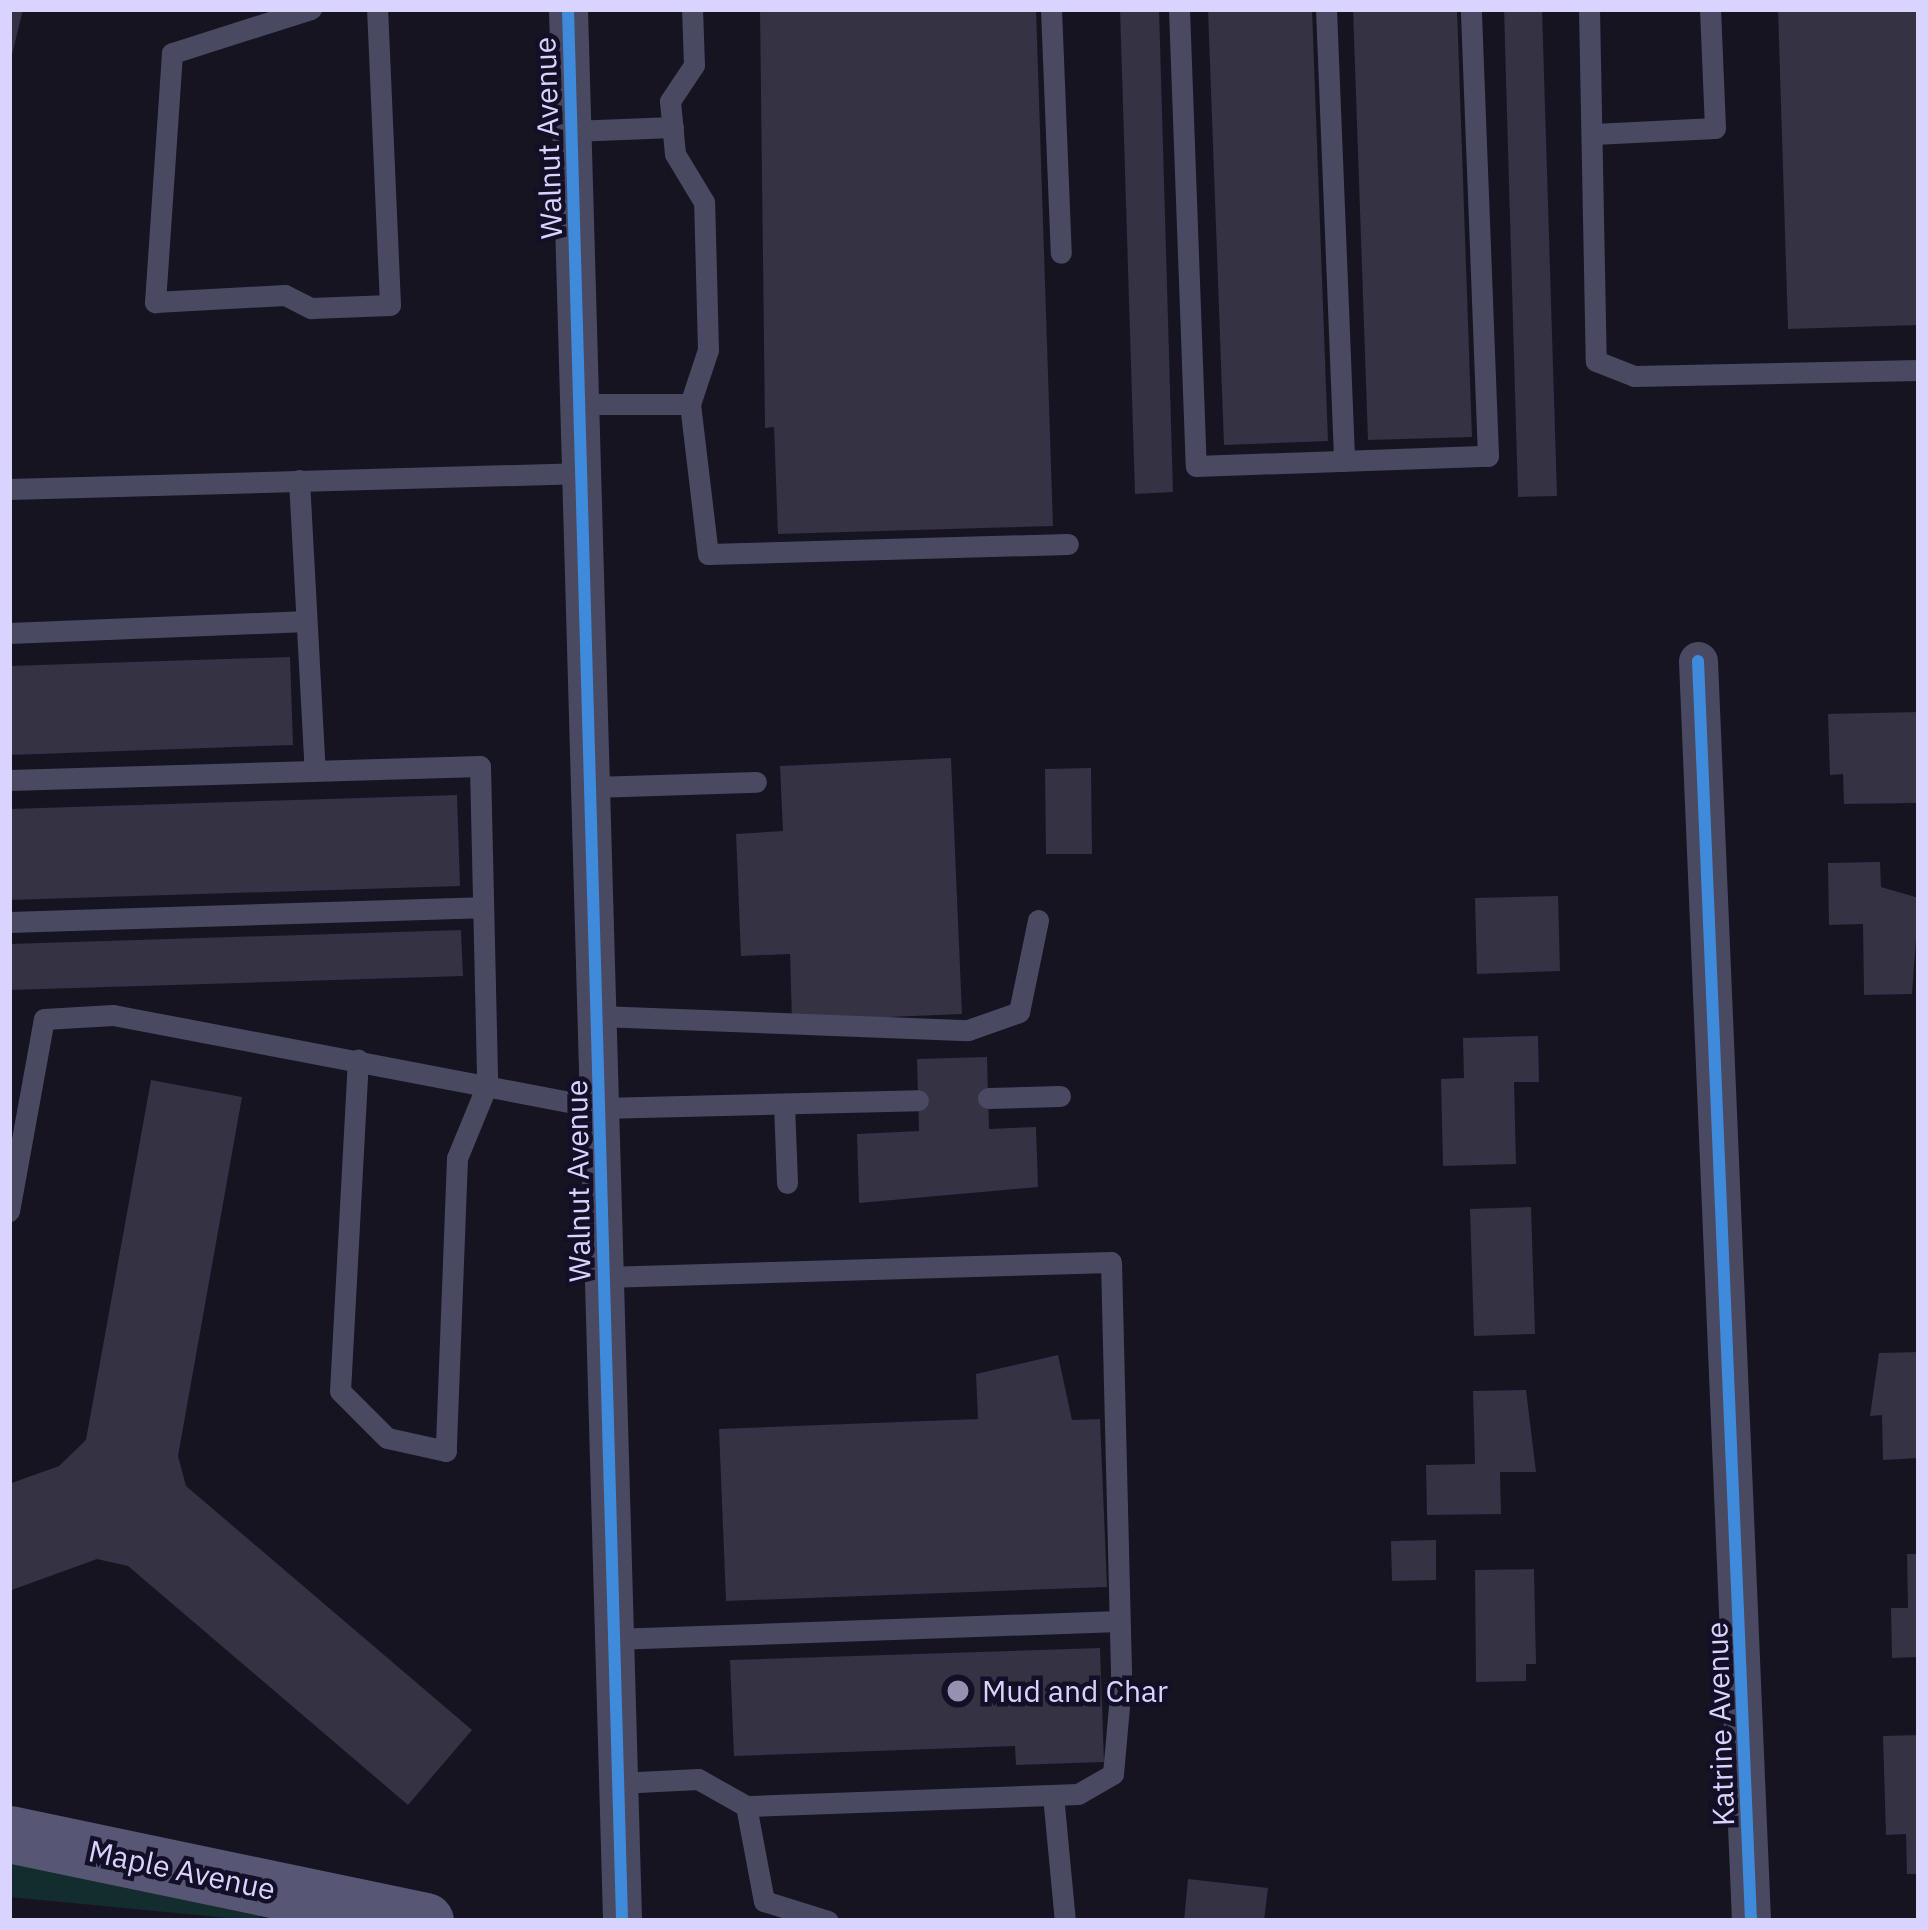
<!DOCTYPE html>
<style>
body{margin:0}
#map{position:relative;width:1928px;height:1930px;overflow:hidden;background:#161421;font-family:"IBM Plex Sans",sans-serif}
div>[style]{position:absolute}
.green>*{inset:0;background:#132c2d}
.building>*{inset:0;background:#343243}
.service>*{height:21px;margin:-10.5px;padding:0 10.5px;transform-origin:10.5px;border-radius:10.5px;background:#4a4962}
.minor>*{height:39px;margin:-19.5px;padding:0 19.5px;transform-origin:19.5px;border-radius:19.5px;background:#4a4962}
.secondary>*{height:57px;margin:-28.5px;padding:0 28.5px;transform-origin:28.5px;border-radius:28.5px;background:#575674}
.cycleway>*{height:12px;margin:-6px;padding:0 6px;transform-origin:6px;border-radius:6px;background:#408adc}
.dots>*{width:33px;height:33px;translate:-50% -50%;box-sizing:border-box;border:6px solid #130f26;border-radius:50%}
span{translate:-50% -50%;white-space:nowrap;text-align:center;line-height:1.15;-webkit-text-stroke:9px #130f26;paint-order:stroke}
.street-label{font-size:30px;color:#d9d4ff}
.poi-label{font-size:30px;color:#d9d4ff}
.left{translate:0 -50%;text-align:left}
.frame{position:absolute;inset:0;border:12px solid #d9d4ff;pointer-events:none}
</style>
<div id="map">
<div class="green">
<i style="clip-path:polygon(9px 1858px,261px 1910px,259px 1921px,9px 1897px)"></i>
</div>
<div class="building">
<i style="clip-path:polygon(9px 9px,23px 9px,11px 59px,9px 59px)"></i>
<i style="clip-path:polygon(760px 9px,1036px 9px,1053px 526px,778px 534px,774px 427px,765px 428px)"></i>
<i style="clip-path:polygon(1120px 9px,1159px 9px,1173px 492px,1135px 494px)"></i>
<i style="clip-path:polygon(1208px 9px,1312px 9px,1328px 441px,1224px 445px)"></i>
<i style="clip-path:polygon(1353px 9px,1457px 9px,1472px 437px,1368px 440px)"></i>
<i style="clip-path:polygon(1504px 9px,1542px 9px,1557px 496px,1518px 497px)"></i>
<i style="clip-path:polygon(1778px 9px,1919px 9px,1919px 325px,1788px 329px)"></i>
<i style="clip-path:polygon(290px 657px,293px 745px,9px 755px,9px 666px)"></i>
<i style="clip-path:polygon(1919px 712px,1916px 803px,1844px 804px,1843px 774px,1830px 775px,1828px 714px)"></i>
<i style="clip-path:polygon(951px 758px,962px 1014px,792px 1021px,790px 954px,741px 956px,736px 834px,783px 831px,780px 766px)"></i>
<i style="clip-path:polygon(1091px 768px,1092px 854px,1046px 854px,1045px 769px)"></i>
<i style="clip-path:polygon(457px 795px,460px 886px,9px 900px,9px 809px)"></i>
<i style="clip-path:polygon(1880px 862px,1881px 887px,1919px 898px,1912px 994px,1864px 995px,1863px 924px,1829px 925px,1828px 863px)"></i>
<i style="clip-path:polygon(1558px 896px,1560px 971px,1477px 974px,1475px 898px)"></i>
<i style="clip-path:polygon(461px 930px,463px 976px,9px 990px,9px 944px)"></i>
<i style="clip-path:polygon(1538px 1036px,1539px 1082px,1514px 1082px,1516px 1164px,1443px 1166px,1441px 1079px,1464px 1078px,1463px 1038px)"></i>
<i style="clip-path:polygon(987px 1057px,989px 1129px,1036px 1127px,1038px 1187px,859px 1203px,857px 1134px,919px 1131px,917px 1059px)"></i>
<i style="clip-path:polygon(151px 1080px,242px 1097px,178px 1456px,186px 1486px,472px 1730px,408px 1805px,128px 1566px,97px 1559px,9px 1591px,9px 1484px,59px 1466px,86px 1440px)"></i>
<i style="clip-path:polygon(1531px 1207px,1535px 1334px,1474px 1336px,1470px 1209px)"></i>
<i style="clip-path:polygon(1919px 1352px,1919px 1458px,1883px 1460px,1882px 1415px,1870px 1416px,1879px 1353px)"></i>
<i style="clip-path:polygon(1058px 1355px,1072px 1420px,1100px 1419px,1107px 1587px,726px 1601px,719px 1429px,978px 1419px,976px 1374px)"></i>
<i style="clip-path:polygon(1526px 1390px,1536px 1472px,1500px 1472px,1501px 1514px,1427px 1515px,1426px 1465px,1475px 1464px,1473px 1391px)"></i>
<i style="clip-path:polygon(1436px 1540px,1436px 1580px,1392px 1581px,1391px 1541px)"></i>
<i style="clip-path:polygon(1907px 1554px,1919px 1554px,1919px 1657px,1892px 1658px,1891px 1608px,1908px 1608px)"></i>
<i style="clip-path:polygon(1534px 1569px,1536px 1664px,1526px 1664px,1526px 1681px,1476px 1682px,1475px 1570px)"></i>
<i style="clip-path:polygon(1100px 1648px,1104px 1762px,1016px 1765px,1015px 1746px,734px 1756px,730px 1660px)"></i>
<i style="clip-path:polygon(1919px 1735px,1919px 1874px,1907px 1874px,1906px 1834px,1886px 1835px,1883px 1736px)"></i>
<i style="clip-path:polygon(1188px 1879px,1268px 1888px,1264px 1921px,1184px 1921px)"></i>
</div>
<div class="service">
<i style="left:311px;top:9px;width:146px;rotate:162.4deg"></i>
<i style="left:172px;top:53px;width:250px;rotate:93.9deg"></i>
<i style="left:155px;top:302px;width:130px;rotate:-3.1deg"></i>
<i style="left:285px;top:295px;width:29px;rotate:27deg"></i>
<i style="left:311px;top:308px;width:79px;rotate:-2.2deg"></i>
<i style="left:390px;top:305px;width:296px;rotate:-92.5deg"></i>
<i style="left:1051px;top:9px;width:244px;rotate:87.7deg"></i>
<i style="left:1179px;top:9px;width:457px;rotate:87.9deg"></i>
<i style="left:1196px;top:466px;width:292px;rotate:-2deg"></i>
<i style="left:1488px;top:456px;width:447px;rotate:-92.2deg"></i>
<i style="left:1326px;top:9px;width:452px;rotate:87.7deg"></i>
<i style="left:1589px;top:9px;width:352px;rotate:88.9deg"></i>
<i style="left:1596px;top:361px;width:41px;rotate:21.5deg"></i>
<i style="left:1634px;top:376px;width:285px;rotate:-1.2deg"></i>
<i style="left:572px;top:131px;width:101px;rotate:-2.3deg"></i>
<i style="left:1594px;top:134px;width:121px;rotate:-2.8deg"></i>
<i style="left:1715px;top:128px;width:119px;rotate:-92.4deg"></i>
<i style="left:583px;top:404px;width:107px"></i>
<i style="left:690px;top:404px;width:151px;rotate:83.2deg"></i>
<i style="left:708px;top:554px;width:360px;rotate:-1.6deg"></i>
<i style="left:690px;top:404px;width:57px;rotate:-71.6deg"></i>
<i style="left:708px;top:350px;width:148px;rotate:-91.5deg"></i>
<i style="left:704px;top:202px;width:56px;rotate:-121.1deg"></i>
<i style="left:675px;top:154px;width:53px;rotate:-95.4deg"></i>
<i style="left:670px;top:101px;width:43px;rotate:-56.3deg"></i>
<i style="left:694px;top:65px;width:56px;rotate:-92deg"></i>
<i style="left:299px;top:480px;width:291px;rotate:86.9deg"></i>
<i style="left:9px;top:489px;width:576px;rotate:-1.59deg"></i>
<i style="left:9px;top:633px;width:297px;rotate:-2.3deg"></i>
<i style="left:9px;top:780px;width:471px;rotate:-1.7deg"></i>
<i style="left:480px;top:766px;width:319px;rotate:88.7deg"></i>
<i style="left:487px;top:1085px;width:79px;rotate:112.3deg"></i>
<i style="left:457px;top:1158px;width:293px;rotate:92.2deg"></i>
<i style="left:446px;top:1451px;width:60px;rotate:-167.6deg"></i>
<i style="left:387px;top:1438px;width:66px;rotate:-135deg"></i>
<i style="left:340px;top:1391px;width:332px;rotate:-86.9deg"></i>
<i style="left:593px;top:787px;width:163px;rotate:-1.8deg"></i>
<i style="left:9px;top:922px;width:472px;rotate:-1.8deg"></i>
<i style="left:599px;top:1016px;width:369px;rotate:2.2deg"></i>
<i style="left:968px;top:1030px;width:54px;rotate:-19.4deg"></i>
<i style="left:1019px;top:1012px;width:94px;rotate:-78.3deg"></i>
<i style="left:988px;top:1098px;width:72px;rotate:-1.6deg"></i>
<i style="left:784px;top:1104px;width:79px;rotate:87.8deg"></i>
<i style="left:9px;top:1211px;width:195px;rotate:-79.7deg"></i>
<i style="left:44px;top:1019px;width:69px;rotate:-3.3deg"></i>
<i style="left:113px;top:1015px;width:497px;rotate:10.8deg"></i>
<i style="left:601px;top:1108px;width:317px;rotate:-1.4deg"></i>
<i style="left:604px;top:1277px;width:507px;rotate:-1.69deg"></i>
<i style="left:1111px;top:1262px;width:422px;rotate:88.6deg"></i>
<i style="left:1121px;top:1684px;width:90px;rotate:95.1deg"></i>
<i style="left:1113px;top:1774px;width:40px;rotate:150.3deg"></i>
<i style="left:1078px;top:1794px;width:332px;rotate:177.9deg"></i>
<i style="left:746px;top:1806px;width:55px;rotate:-150.6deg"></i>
<i style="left:698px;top:1779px;width:80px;rotate:177.1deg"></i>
<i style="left:613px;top:1639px;width:506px;rotate:-2.04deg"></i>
<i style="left:1053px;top:1795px;width:127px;rotate:84.6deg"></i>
<i style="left:746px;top:1806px;width:97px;rotate:79.3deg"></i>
<i style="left:764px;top:1901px;width:67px;rotate:17.4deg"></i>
</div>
<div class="minor">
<i style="left:568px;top:9px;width:1913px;rotate:88.38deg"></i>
<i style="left:1698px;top:661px;width:1261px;rotate:87.59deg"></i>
</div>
<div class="secondary">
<i style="left:9px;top:1834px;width:425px;rotate:11.8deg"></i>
</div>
<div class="cycleway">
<i style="left:568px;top:9px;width:1913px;rotate:88.38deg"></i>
<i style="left:1698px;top:661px;width:1261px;rotate:87.59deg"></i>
</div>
<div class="dots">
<i style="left:958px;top:1691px;background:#9591b1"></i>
</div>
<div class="street-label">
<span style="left:548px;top:138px;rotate:-92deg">Walnut Avenue</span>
<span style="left:578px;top:1181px;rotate:-91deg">Walnut Avenue</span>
<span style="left:1720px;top:1724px;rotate:-92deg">Katrine Avenue</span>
<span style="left:182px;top:1870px;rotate:12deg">Maple Avenue</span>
</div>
<div class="poi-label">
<span class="left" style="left:982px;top:1691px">Mud and Char</span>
</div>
<div class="frame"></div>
</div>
